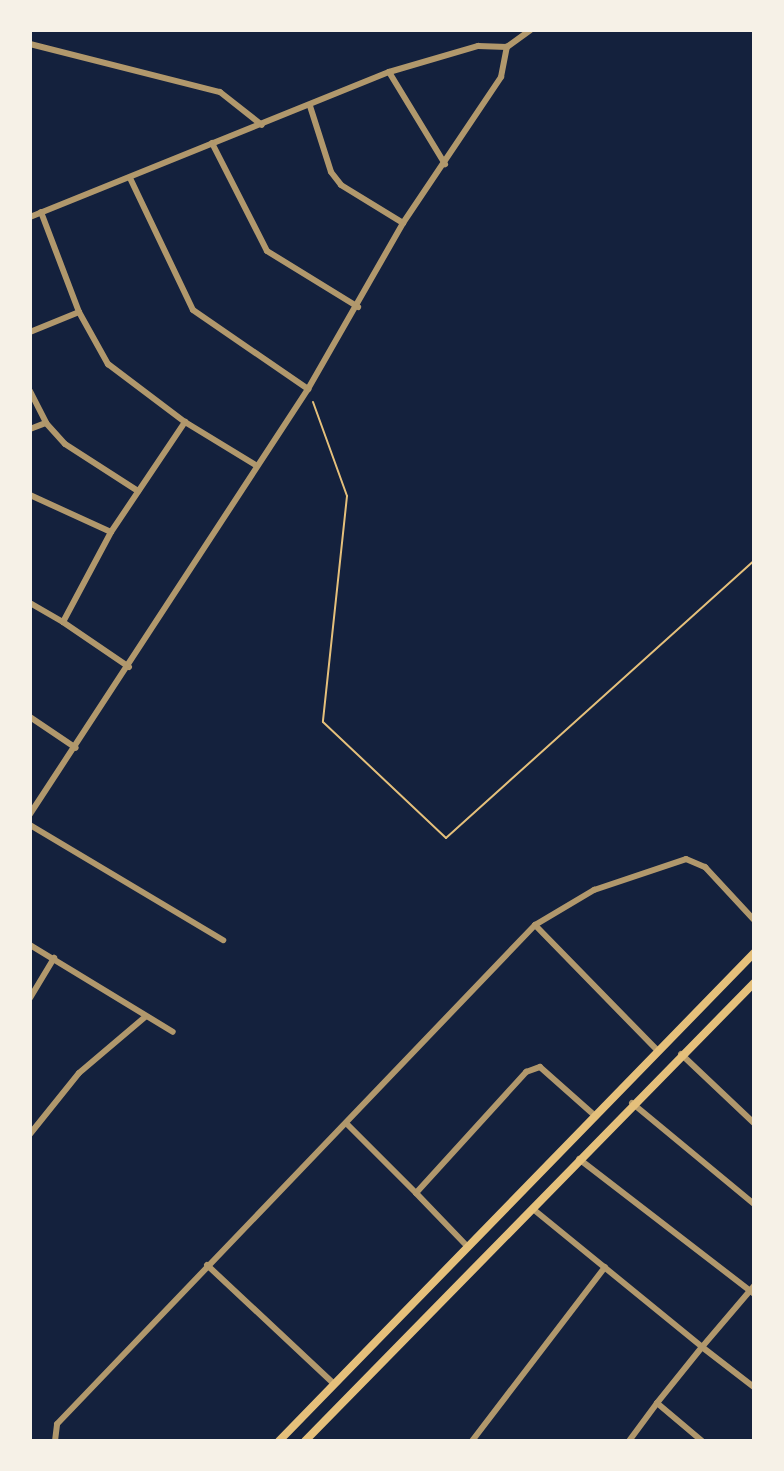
<!DOCTYPE html>
<style>
body{margin:0}
#map{position:relative;width:784px;height:1471px;overflow:hidden;background:#14213d;font-family:Signika,sans-serif}
div>[style]{position:absolute}
.path>*{height:2px;margin:-1px;padding:0 1px;transform-origin:1px;border-radius:1px;background:#e5c07b}
.minor>*{height:6px;margin:-3px;padding:0 3px;transform-origin:3px;border-radius:3px;background:#b1986c}
.secondary>*{height:8px;margin:-4px;padding:0 4px;transform-origin:4px;border-radius:4px;background:#e5c07b}
span{translate:-50% -50%;white-space:nowrap;text-align:center;line-height:1.15;-webkit-text-stroke:6px #f6f1e7;paint-order:stroke}
.frame{position:absolute;inset:0;border:32px solid #f6f1e7;pointer-events:none}
</style>
<div id="map">
<div class="path">
<i style="left:313px;top:402px;width:100px;rotate:70.1deg"></i>
<i style="left:347px;top:496px;width:227px;rotate:96.1deg"></i>
<i style="left:323px;top:722px;width:169px;rotate:43.3deg"></i>
<i style="left:446px;top:838px;width:414px;rotate:-42deg"></i>
</div>
<div class="minor">
<i style="left:30px;top:44px;width:196px;rotate:14.2deg"></i>
<i style="left:220px;top:92px;width:53px;rotate:38.2deg"></i>
<i style="left:389px;top:72px;width:108px;rotate:58.7deg"></i>
<i style="left:310px;top:106px;width:69px;rotate:72.3deg"></i>
<i style="left:331px;top:172px;width:16px;rotate:52deg"></i>
<i style="left:341px;top:185px;width:73px;rotate:31.5deg"></i>
<i style="left:212px;top:143px;width:121px;rotate:63deg"></i>
<i style="left:267px;top:251px;width:107px;rotate:31.6deg"></i>
<i style="left:130px;top:178px;width:146px;rotate:64.5deg"></i>
<i style="left:193px;top:310px;width:140px;rotate:34.5deg"></i>
<i style="left:41px;top:212px;width:107px;rotate:69.2deg"></i>
<i style="left:79px;top:312px;width:60px;rotate:60.9deg"></i>
<i style="left:108px;top:364px;width:96px;rotate:37deg"></i>
<i style="left:185px;top:422px;width:84px;rotate:31.4deg"></i>
<i style="left:30px;top:217px;width:387px;rotate:-22deg"></i>
<i style="left:389px;top:72px;width:93px;rotate:-16.3deg"></i>
<i style="left:478px;top:46px;width:29px;rotate:2deg"></i>
<i style="left:30px;top:332px;width:53px;rotate:-22.2deg"></i>
<i style="left:30px;top:391px;width:36px;rotate:63deg"></i>
<i style="left:46px;top:423px;width:28px;rotate:48deg"></i>
<i style="left:65px;top:444px;width:87px;rotate:32.8deg"></i>
<i style="left:30px;top:429px;width:17px;rotate:-21deg"></i>
<i style="left:30px;top:495px;width:89px;rotate:24.6deg"></i>
<i style="left:30px;top:603px;width:38px;rotate:30deg"></i>
<i style="left:129px;top:667px;width:80px;rotate:-145.7deg"></i>
<i style="left:63px;top:622px;width:102px;rotate:-61.9deg"></i>
<i style="left:111px;top:532px;width:133px;rotate:-56.1deg"></i>
<i style="left:30px;top:717px;width:55px;rotate:34deg"></i>
<i style="left:30px;top:814px;width:508px;rotate:-56.81deg"></i>
<i style="left:308px;top:389px;width:191px;rotate:-60.2deg"></i>
<i style="left:403px;top:223px;width:176px;rotate:-56.1deg"></i>
<i style="left:501px;top:77px;width:31px;rotate:-79deg"></i>
<i style="left:507px;top:47px;width:29px;rotate:-36deg"></i>
<i style="left:30px;top:825px;width:225px;rotate:30.8deg"></i>
<i style="left:535px;top:925px;width:176px;rotate:45.7deg"></i>
<i style="left:30px;top:945px;width:167px;rotate:31.3deg"></i>
<i style="left:30px;top:998px;width:47px;rotate:-59deg"></i>
<i style="left:681px;top:1054px;width:100px;rotate:43.4deg"></i>
<i style="left:632px;top:1103px;width:158px;rotate:39.6deg"></i>
<i style="left:346px;top:1123px;width:99px;rotate:45deg"></i>
<i style="left:30px;top:1134px;width:78px;rotate:-51.2deg"></i>
<i style="left:79px;top:1073px;width:87px;rotate:-40.3deg"></i>
<i style="left:579px;top:1159px;width:221px;rotate:37.6deg"></i>
<i style="left:533px;top:1209px;width:218px;rotate:39.2deg"></i>
<i style="left:702px;top:1347px;width:72px;rotate:128.8deg"></i>
<i style="left:466px;top:1245px;width:72px;rotate:-133.9deg"></i>
<i style="left:416px;top:1193px;width:164px;rotate:-47.7deg"></i>
<i style="left:526px;top:1072px;width:15px;rotate:-20deg"></i>
<i style="left:540px;top:1067px;width:72px;rotate:41.6deg"></i>
<i style="left:207px;top:1265px;width:173px;rotate:43.1deg"></i>
<i style="left:754px;top:1286px;width:80px;rotate:130.4deg"></i>
<i style="left:702px;top:1347px;width:66px;rotate:37.6deg"></i>
<i style="left:55px;top:1441px;width:17px;rotate:-83deg"></i>
<i style="left:57px;top:1424px;width:691px;rotate:-46.23deg"></i>
<i style="left:535px;top:925px;width:69px;rotate:-30.7deg"></i>
<i style="left:594px;top:890px;width:97px;rotate:-18.6deg"></i>
<i style="left:686px;top:859px;width:21px;rotate:23deg"></i>
<i style="left:705px;top:867px;width:72px;rotate:47.2deg"></i>
<i style="left:472px;top:1441px;width:219px;rotate:-52.6deg"></i>
<i style="left:629px;top:1441px;width:47px;rotate:-53.6deg"></i>
<i style="left:657px;top:1403px;width:59px;rotate:40.2deg"></i>
</div>
<div class="secondary">
<i style="left:279px;top:1441px;width:681px;rotate:-45.77deg"></i>
<i style="left:305px;top:1441px;width:641px;rotate:-45.57deg"></i>
</div>
<div class="frame"></div>
</div>
